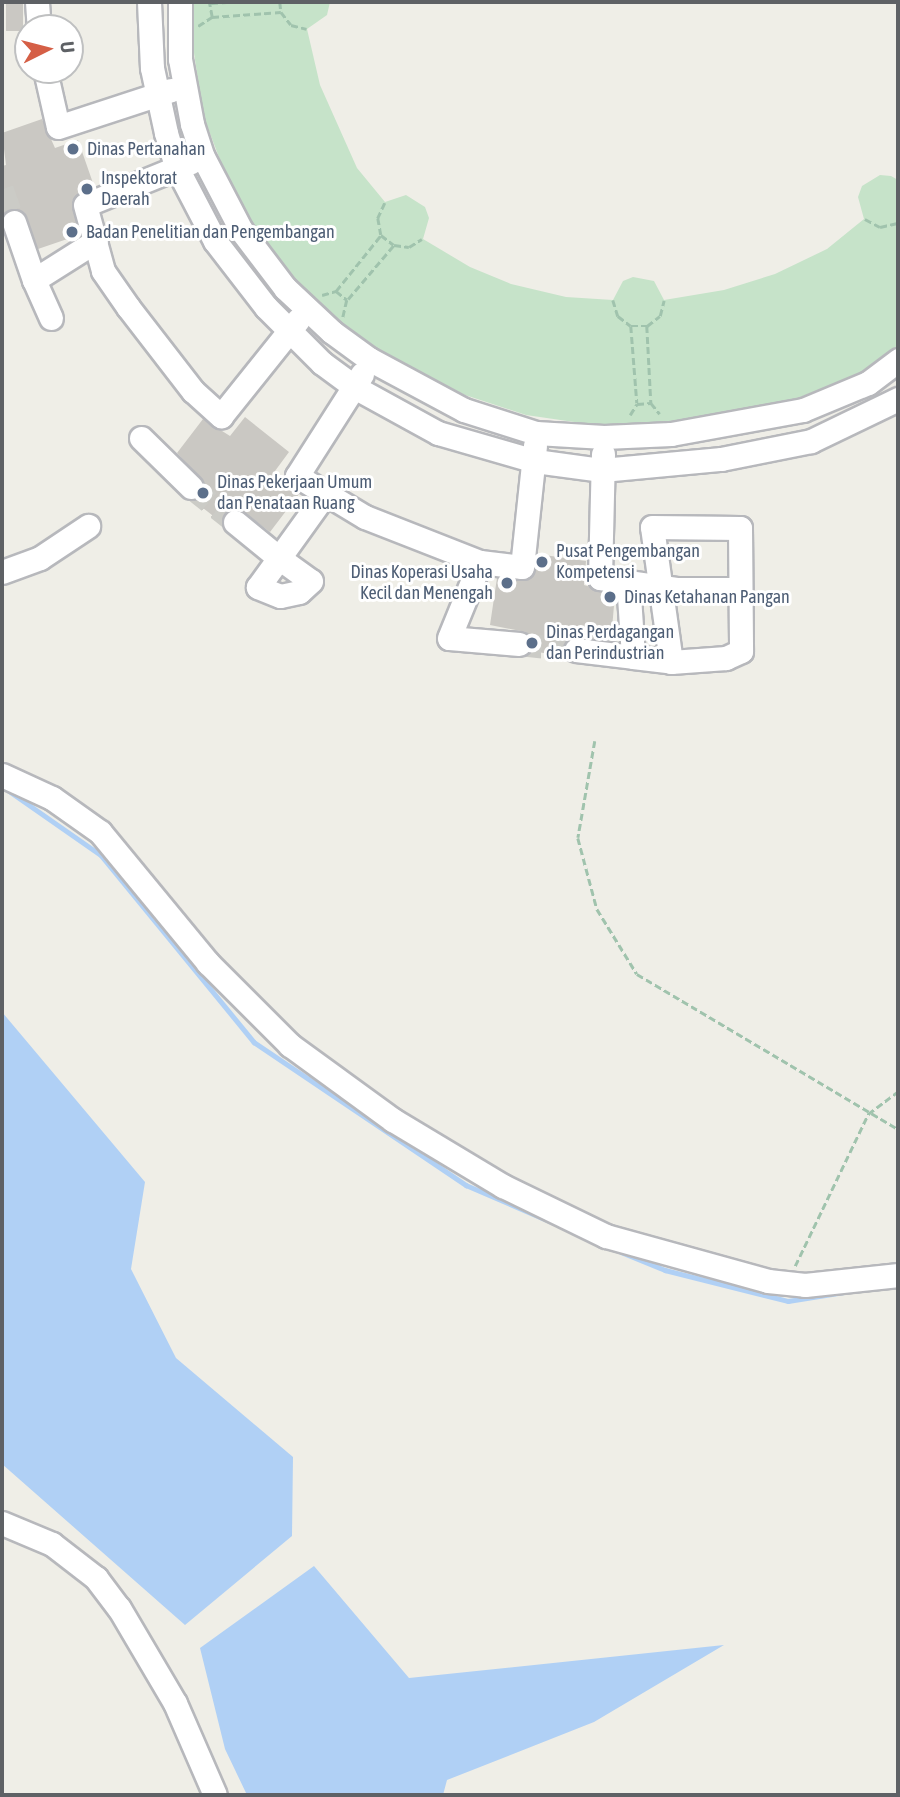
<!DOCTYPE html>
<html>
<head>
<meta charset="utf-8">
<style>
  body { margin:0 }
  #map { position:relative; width:900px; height:1797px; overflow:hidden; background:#efeee7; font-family:"Asap Condensed",sans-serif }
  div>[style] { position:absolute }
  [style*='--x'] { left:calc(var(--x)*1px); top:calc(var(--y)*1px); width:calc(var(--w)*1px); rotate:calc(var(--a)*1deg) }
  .green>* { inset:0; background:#c6e3c9 }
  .water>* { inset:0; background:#b0d0f5 }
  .stream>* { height:4.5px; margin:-2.25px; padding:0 2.25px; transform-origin:2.25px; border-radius:2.25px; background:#b0d0f5 }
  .building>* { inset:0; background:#cac8c3; transform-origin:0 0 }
  .minor-tunnel>* { height:23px; margin-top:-11.5px; transform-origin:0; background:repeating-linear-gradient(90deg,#cbcbc6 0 23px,transparent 0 34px) }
  .path>* { height:2.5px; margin-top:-1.25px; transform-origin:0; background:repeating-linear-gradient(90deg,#a0c3ad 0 7px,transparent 0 10.5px) }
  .roads { filter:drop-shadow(2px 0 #b7b8bc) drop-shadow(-2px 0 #b7b8bc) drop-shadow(0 2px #b7b8bc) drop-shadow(0 -2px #b7b8bc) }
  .minor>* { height:23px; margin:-11.5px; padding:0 11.5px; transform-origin:11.5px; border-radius:11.5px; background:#fff }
  .dots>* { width:19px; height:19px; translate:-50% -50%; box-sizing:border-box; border:4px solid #fff; border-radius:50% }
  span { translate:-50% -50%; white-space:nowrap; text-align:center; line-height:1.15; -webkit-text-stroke:6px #fff; paint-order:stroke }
  .service-label { font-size:18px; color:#4e5e75 }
  .left { translate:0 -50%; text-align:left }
  .right { translate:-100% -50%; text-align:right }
  .frame { position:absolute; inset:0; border:4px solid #5e6165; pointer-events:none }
  .north { position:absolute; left:14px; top:14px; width:70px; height:70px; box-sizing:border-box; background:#fff; border:2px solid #bfc0c1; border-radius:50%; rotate:84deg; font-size:19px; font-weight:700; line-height:28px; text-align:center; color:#5e6165 }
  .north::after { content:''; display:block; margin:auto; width:24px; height:32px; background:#d55f46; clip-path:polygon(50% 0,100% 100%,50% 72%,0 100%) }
</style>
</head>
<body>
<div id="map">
  <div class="green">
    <i style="clip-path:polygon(192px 2px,330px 2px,327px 15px,307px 29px,320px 85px,357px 168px,385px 202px,406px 195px,425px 207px,429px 218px,423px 239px,470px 267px,511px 284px,566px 297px,613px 300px,623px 281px,633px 277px,654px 281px,664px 300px,724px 290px,775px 274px,827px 249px,864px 219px,858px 197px,862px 186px,880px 175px,891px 176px,898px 180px,898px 349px,846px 381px,786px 402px,720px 416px,646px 425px,588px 424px,526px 415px,465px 395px,395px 363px,343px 328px,299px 285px,255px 229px,225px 173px,203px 115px,193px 46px)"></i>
  </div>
  <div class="water">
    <i style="clip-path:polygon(2px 1012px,145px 1182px,131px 1269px,176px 1358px,293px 1457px,292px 1536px,185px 1625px,2px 1464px)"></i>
    <i style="clip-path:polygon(314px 1566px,409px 1678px,724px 1645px,594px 1722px,447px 1780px,443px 1795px,247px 1795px,225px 1749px,200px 1648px)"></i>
  </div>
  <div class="stream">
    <i style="--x:2;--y:786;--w:121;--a:34.9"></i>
    <i style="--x:101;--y:855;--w:242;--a:50.7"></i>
    <i style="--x:254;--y:1042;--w:256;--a:34"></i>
    <i style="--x:466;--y:1185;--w:94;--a:23.3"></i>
    <i style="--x:621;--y:1252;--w:48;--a:22.2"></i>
    <i style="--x:665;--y:1270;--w:127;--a:14.1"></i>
    <i style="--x:788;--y:1301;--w:58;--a:-9"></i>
  </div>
  <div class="building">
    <i style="left:6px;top:2px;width:17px;height:29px"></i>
    <i style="clip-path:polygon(42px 119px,55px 148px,78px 140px,94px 186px,72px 201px,79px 235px,38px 249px,24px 212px,10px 209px,2px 216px,2px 166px,6px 165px,2px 133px)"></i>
    <i style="clip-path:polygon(245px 417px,289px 452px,275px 471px,299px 494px,270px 532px,238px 508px,225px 513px,221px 522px,194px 501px,204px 491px,204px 483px,177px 453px,203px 419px,230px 436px)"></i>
    <i style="clip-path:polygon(537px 554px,586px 561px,584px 585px,615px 594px,611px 640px,571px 637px,564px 642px,563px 656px,531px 651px,532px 639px,526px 632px,490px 625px,497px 578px,528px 579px,536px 569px)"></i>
  </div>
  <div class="minor-tunnel">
    <i style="--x:2;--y:189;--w:35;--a:70"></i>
    <i style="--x:191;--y:487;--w:56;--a:38.5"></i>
    <i style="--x:519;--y:644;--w:57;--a:6"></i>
  </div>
  <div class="path">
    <i style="--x:280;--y:2;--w:10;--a:84"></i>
    <i style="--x:281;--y:12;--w:16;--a:52"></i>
    <i style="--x:291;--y:25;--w:16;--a:14"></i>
    <i style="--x:211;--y:3;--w:16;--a:-4"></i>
    <i style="--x:212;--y:17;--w:69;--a:-4.1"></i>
    <i style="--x:198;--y:26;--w:17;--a:-33"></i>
    <i style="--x:212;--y:17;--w:15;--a:-101"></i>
    <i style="--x:385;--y:203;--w:17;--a:115"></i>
    <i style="--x:378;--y:218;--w:17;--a:80"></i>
    <i style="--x:381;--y:235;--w:16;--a:38"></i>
    <i style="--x:394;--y:245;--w:15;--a:8"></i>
    <i style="--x:409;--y:247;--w:15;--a:-32"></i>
    <i style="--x:865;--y:219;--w:17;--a:28"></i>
    <i style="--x:880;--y:227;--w:18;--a:-13"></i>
    <i style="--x:336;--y:291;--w:72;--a:-51.2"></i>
    <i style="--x:322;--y:295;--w:15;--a:-16"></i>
    <i style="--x:336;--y:291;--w:14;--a:39"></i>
    <i style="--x:347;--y:300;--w:18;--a:103"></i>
    <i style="--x:348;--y:299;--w:71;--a:-49.6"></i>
    <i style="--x:613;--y:300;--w:17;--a:73"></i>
    <i style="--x:618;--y:316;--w:16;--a:38"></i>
    <i style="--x:631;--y:326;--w:16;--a:0"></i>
    <i style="--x:647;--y:326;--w:16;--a:-38"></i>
    <i style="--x:660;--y:316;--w:16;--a:-76"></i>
    <i style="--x:631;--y:326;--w:77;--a:85.5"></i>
    <i style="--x:647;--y:326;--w:77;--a:87"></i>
    <i style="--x:630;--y:415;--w:13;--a:-58"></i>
    <i style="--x:637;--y:404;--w:14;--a:-4"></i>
    <i style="--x:651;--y:403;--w:14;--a:51"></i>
    <i style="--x:595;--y:741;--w:98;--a:99.9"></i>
    <i style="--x:578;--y:838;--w:73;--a:75"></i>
    <i style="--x:597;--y:909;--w:76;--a:58.4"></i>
    <i style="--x:637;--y:974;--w:304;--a:30.7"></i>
    <i style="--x:795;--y:1266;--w:169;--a:-64.3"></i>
    <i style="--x:868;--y:1114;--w:38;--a:-37"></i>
  </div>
  <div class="roads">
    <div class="minor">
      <i style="--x:37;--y:2;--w:26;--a:86"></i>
      <i style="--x:149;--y:2;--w:66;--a:87.4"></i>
      <i style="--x:152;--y:68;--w:66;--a:77.8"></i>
      <i style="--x:166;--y:133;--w:37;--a:73"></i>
      <i style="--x:177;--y:168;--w:82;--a:62.5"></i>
      <i style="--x:215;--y:241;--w:83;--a:52.3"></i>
      <i style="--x:266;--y:307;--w:79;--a:45"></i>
      <i style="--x:322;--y:363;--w:42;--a:36.3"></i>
      <i style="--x:356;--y:388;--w:94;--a:28.8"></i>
      <i style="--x:438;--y:433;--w:101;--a:16.1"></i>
      <i style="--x:535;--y:461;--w:68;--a:7.7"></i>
      <i style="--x:602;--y:470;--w:120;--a:-5.3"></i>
      <i style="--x:721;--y:459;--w:92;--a:-11.3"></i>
      <i style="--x:811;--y:441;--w:97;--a:-25.8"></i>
      <i style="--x:180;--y:2;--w:57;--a:90"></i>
      <i style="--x:180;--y:59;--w:66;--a:79.5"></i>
      <i style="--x:192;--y:124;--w:35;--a:72"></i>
      <i style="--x:203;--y:157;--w:82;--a:62.5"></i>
      <i style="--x:241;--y:230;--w:73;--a:52.8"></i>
      <i style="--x:285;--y:288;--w:64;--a:43.1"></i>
      <i style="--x:332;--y:332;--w:46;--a:36.1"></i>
      <i style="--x:369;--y:359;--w:108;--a:28.2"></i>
      <i style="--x:464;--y:410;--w:76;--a:17.7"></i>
      <i style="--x:536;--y:433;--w:68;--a:3.4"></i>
      <i style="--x:604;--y:437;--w:67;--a:-2.6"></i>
      <i style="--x:671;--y:434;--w:134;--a:-10.3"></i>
      <i style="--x:803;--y:410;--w:70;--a:-22.6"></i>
      <i style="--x:868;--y:383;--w:38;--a:-37"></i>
      <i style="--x:45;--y:70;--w:58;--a:77.2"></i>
      <i style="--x:58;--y:127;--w:119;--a:-18.1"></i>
      <i style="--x:191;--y:162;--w:114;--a:157.9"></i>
      <i style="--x:85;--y:205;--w:68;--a:74.7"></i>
      <i style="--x:103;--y:271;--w:44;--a:55.2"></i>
      <i style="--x:128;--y:307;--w:106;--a:52.3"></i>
      <i style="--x:193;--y:391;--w:38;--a:42"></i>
      <i style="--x:221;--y:416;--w:123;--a:-51.3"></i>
      <i style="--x:14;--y:222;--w:61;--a:71"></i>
      <i style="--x:51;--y:318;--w:42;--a:-114.1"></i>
      <i style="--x:34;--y:280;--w:73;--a:-32.2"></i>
      <i style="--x:362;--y:374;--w:121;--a:122.5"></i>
      <i style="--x:297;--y:476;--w:79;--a:31.1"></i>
      <i style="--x:365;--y:517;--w:123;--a:21.4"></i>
      <i style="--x:141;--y:438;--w:70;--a:44.4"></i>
      <i style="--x:603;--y:454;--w:124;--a:91.4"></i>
      <i style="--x:600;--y:578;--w:77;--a:8.2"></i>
      <i style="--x:676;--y:589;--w:63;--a:0"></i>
      <i style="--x:235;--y:522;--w:57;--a:39.3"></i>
      <i style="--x:279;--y:558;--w:39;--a:36"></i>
      <i style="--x:311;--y:581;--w:16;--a:137"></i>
      <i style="--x:299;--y:592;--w:19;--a:168"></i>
      <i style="--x:280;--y:596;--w:24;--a:-158"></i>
      <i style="--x:258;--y:587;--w:36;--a:-54"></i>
      <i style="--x:279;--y:558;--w:79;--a:-54.3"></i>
      <i style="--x:652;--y:527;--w:88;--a:0.7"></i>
      <i style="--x:740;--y:528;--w:123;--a:89.5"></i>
      <i style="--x:741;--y:651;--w:17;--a:155"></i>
      <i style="--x:726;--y:658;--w:55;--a:175.8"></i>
      <i style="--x:671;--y:662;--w:136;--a:-98"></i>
      <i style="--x:2;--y:572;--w:40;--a:-20.2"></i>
      <i style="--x:40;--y:558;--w:58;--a:-33.7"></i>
      <i style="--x:628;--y:581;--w:76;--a:86.2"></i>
      <i style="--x:633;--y:657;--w:38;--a:7"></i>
      <i style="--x:519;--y:644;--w:70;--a:-175.1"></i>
      <i style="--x:449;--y:638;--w:82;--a:-67.8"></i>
      <i style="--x:480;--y:562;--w:42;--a:6.8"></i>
      <i style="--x:522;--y:567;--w:122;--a:-83.9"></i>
      <i style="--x:576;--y:650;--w:57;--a:7"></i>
      <i style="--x:2;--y:775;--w:55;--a:24.7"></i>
      <i style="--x:52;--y:798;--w:59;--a:35.3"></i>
      <i style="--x:100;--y:832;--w:170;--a:50.5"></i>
      <i style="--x:208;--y:963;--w:116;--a:45"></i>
      <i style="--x:290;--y:1045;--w:127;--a:36.1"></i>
      <i style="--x:393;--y:1120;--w:128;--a:31"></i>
      <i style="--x:503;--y:1186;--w:114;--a:25.9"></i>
      <i style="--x:606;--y:1236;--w:168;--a:15.5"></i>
      <i style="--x:768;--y:1281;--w:37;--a:6"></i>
      <i style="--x:805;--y:1285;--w:94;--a:-6.1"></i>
      <i style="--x:2;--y:1523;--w:54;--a:22.8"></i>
      <i style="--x:52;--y:1544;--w:56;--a:37.7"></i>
      <i style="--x:96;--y:1578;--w:38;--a:53"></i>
      <i style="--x:119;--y:1608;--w:110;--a:59.5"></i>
      <i style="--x:175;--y:1703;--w:100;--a:66.5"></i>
    </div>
  </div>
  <div class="dots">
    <i style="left:73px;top:149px;background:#5c6f8a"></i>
    <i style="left:87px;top:189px;background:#5c6f8a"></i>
    <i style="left:72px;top:232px;background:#5c6f8a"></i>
    <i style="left:203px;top:493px;background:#5c6f8a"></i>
    <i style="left:542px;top:562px;background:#5c6f8a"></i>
    <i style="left:507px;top:583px;background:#5c6f8a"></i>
    <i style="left:610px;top:597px;background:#5c6f8a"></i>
    <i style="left:532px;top:643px;background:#5c6f8a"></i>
  </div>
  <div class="service-label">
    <span class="left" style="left:87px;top:149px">Dinas Pertanahan</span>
    <span class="left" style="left:101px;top:189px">Inspektorat<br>Daerah</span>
    <span class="left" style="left:86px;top:232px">Badan Penelitian dan Pengembangan</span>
    <span class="left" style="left:217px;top:493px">Dinas Pekerjaan Umum<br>dan Penataan Ruang</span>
    <span class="left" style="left:556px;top:562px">Pusat Pengembangan<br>Kompetensi</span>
    <span class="right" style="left:493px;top:583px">Dinas Koperasi Usaha<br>Kecil dan Menengah</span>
    <span class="left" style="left:624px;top:597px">Dinas Ketahanan Pangan</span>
    <span class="left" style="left:546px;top:643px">Dinas Perdagangan<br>dan Perindustrian</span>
  </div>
  <div class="frame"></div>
  <div class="north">U</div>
</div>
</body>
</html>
